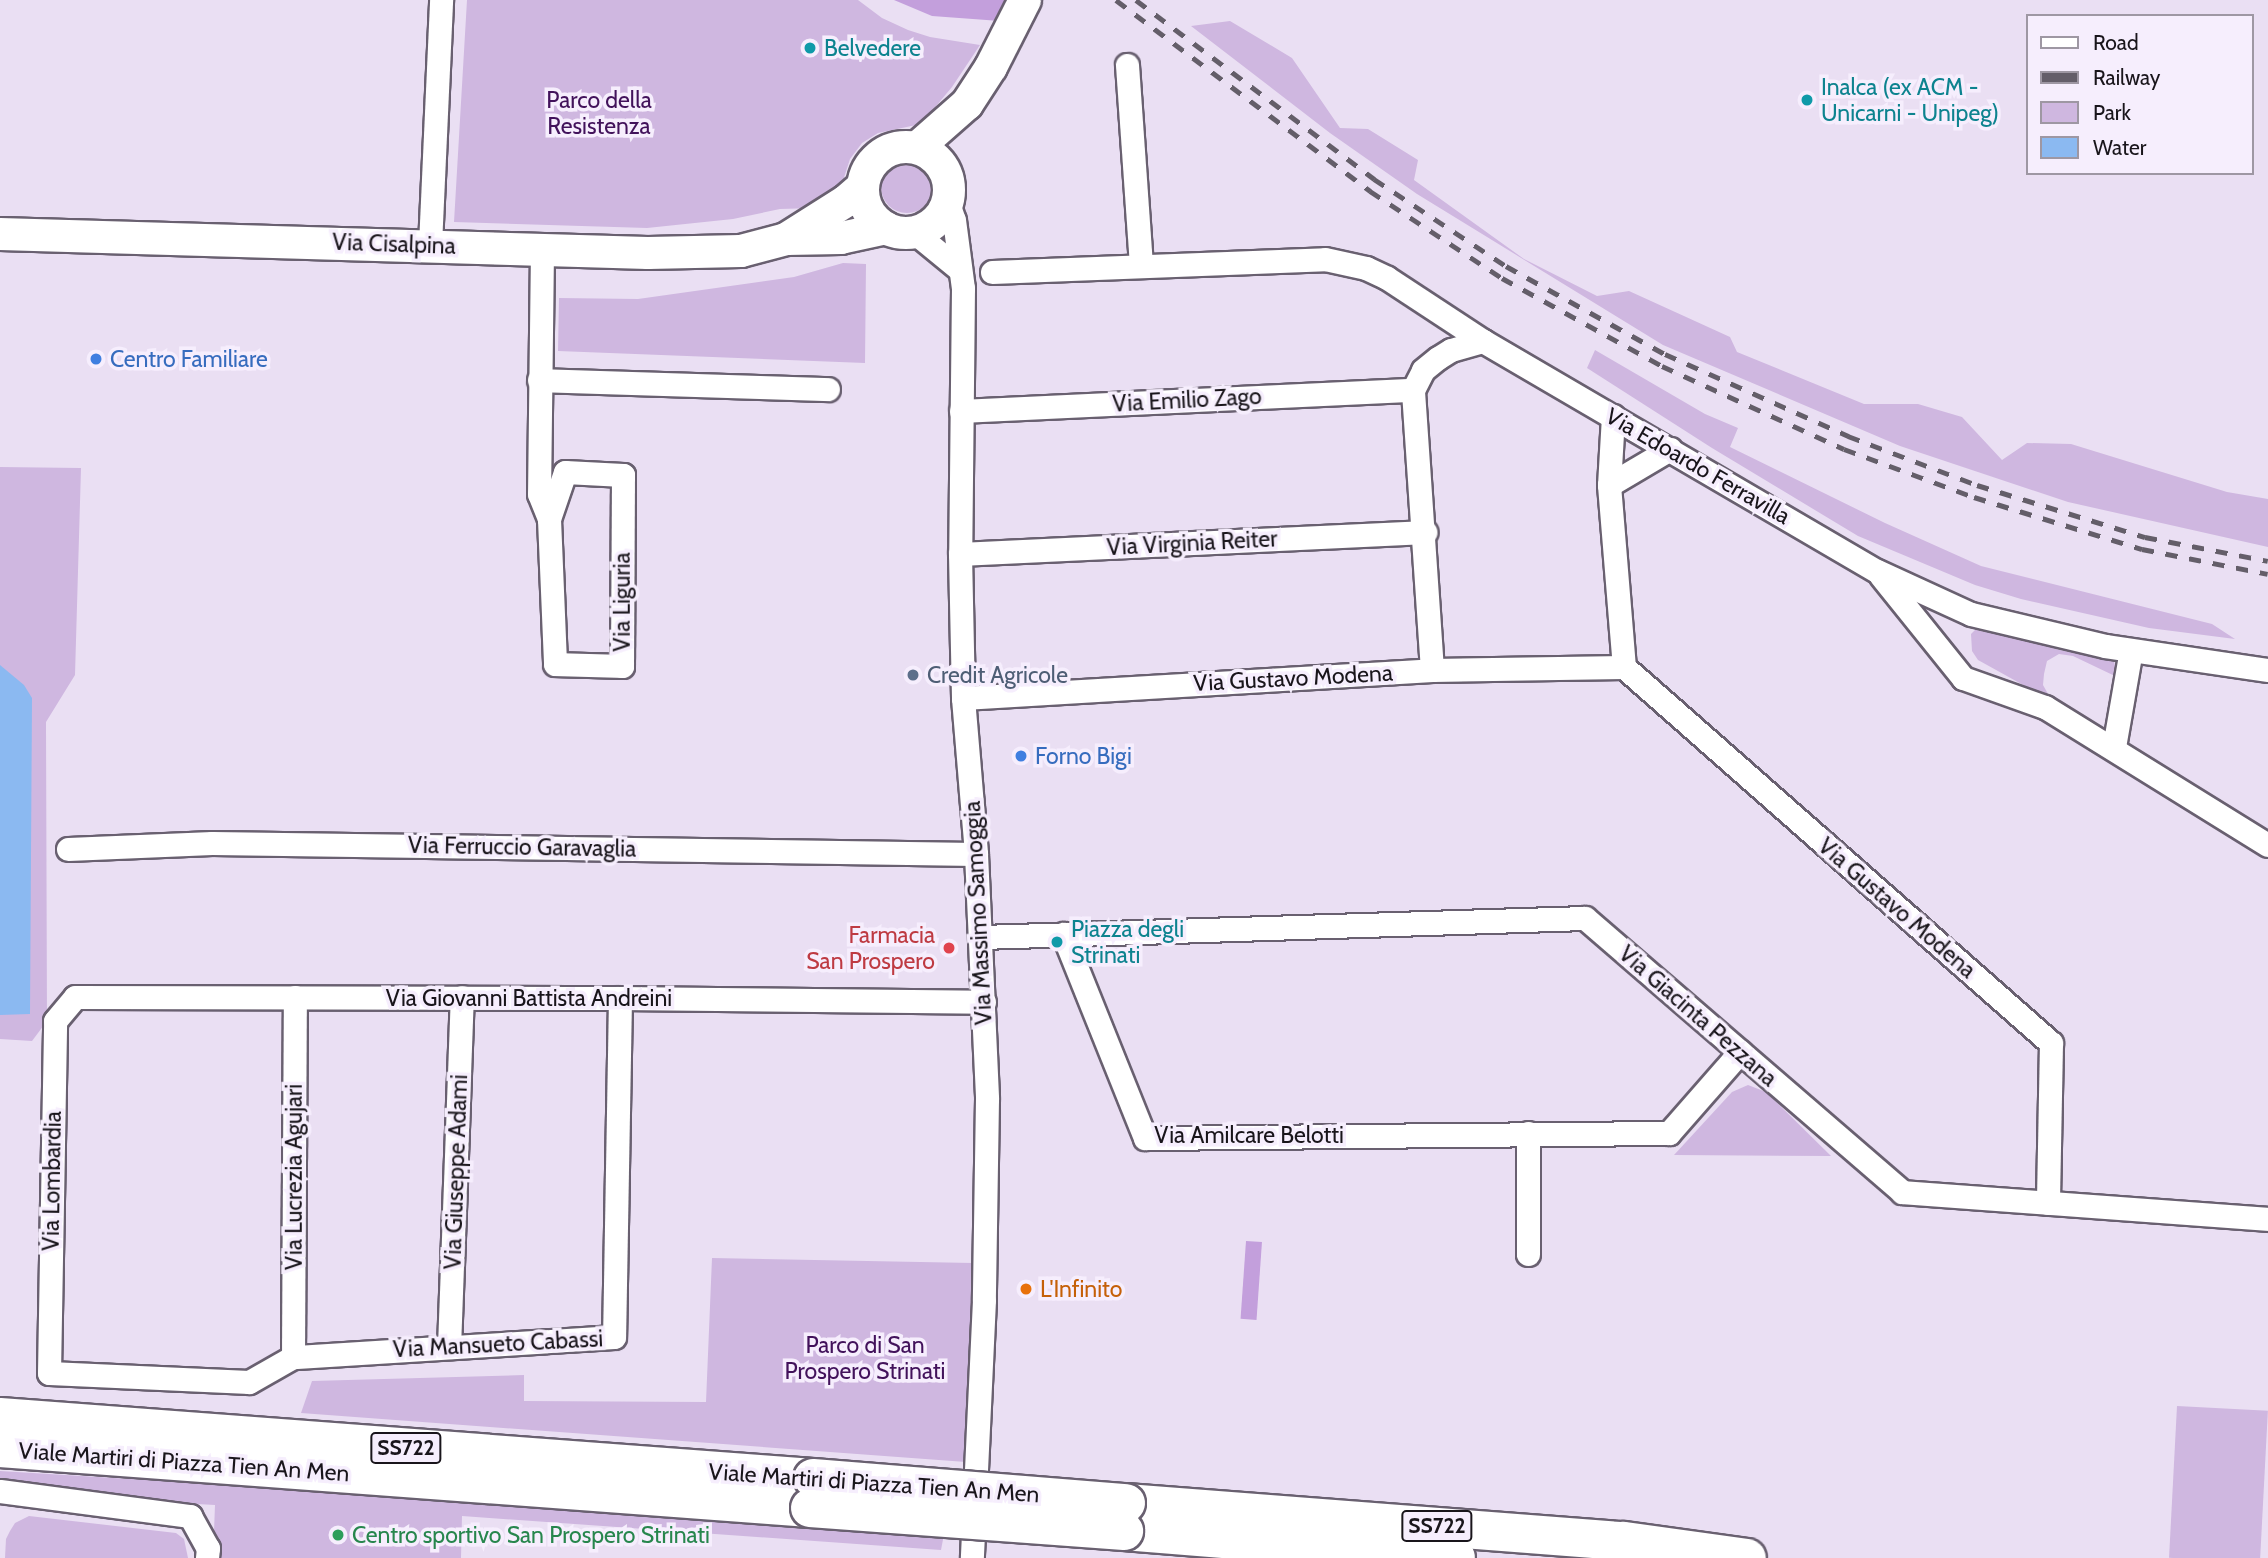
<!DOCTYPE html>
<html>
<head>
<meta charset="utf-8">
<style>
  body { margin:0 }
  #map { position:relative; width:2268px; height:1558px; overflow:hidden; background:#eadff3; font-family:Cabin,sans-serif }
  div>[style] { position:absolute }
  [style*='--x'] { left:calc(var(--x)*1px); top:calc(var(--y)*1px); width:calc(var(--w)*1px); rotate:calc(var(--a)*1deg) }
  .green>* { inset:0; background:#cfb7e0; transform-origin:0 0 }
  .round { border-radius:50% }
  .forest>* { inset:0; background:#c39fdc; transform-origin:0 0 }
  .water>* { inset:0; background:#8bb9f1 }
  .roads { filter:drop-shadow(2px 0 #696070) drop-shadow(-2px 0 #696070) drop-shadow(0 2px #696070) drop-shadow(0 -2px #696070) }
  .street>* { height:23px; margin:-11.5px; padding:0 11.5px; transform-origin:11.5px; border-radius:11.5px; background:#fff }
  .secondary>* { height:32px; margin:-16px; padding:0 16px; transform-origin:16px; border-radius:16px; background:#fff }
  .secondary>.ring { margin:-16px; padding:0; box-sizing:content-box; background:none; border:32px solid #fff; border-radius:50% }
  .highway>* { height:38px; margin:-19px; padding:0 19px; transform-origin:19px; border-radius:19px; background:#fff }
  .rail>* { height:5px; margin-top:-2.5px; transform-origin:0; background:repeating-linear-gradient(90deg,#645e69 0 12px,transparent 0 24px) }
  .bridges { filter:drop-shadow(2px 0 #696070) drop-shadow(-2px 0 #696070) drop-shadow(0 2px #696070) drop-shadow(0 -2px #696070) }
  .highway-bridge>* { height:38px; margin:-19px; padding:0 19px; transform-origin:19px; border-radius:19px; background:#fff }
  .dots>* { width:19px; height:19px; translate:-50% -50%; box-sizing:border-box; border:4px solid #f6eefd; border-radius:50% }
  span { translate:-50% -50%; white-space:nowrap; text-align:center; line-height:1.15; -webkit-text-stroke:7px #f6eefd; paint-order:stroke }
  .shield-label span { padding:2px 5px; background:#f6eefd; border:2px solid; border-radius:5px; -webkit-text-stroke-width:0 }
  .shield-label { font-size:21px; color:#19151b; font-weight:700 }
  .culture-label { font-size:23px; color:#0d838f }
  .left { translate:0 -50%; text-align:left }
  .park-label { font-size:23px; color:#42125b }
  .street-label { font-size:23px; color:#19151b }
  .shop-label { font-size:23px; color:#366cbe }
  .service-label { font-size:23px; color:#4e5e75 }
  .health-label { font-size:23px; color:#be3a42 }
  .right { translate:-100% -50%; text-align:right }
  .food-label { font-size:23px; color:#c56008 }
  .leisure-label { font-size:23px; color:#27864d }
  .legend { position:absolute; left:2026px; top:14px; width:228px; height:161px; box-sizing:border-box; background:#f6eefd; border:2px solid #9e97a3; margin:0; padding:9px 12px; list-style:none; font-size:21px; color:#19151b }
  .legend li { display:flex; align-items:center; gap:14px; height:35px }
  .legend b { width:35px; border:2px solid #9e97a3 }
</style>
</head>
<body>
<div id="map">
  <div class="green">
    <i style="clip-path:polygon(467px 0,858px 0,882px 18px,908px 30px,930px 37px,980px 45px,952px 87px,921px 124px,878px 133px,862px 143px,850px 159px,840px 190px,814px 208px,780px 209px,733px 219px,647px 228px,454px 222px)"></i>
    <i style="clip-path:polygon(1230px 21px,1292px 58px,1340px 128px,1368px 129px,1418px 160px,1414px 180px,1524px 259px,1597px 296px,1629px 291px,1730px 337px,1737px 352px,1864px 404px,1918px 404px,1962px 417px,2002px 460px,2027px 443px,2071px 444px,2227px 492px,2268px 499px,2268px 547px,2068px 502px,1900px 446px,1663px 345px,1417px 194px,1330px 133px,1191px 26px)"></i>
    <i class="round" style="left:881px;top:161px;width:52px;height:52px"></i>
    <i style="clip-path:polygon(843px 263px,866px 264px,865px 363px,558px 351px,559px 298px,638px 299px,794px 277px)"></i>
    <i style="clip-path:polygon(1595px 350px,1705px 414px,1738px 428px,1730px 447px,1885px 523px,1981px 566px,2212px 624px,2235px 639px,2149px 628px,2021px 599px,1975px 585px,1858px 536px,1712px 448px,1587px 368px)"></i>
    <i style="clip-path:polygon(0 467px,81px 468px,75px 675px,46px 722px,47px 1021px,32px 1041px,0 1039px)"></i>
    <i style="clip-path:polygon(1986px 627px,2060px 650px,2114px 661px,2117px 677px,2073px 656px,2059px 654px,2047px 661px,2044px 674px,2043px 685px,2052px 701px,1978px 660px,1972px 651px,1971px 634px,1977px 628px)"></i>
    <i style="clip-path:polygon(1748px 1085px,1766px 1092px,1831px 1156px,1674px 1155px,1732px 1092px)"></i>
    <i style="clip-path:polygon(712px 1258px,973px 1263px,966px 1462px,301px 1413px,312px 1381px,524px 1375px,524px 1401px,706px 1402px)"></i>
    <i style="left:2177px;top:1406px;width:91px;height:152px;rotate:3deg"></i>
    <i style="clip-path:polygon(0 1471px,945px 1529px,941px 1550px,462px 1516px,461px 1558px,213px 1558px,215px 1505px,161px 1502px,0 1484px)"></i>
    <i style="clip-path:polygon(29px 1516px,176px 1533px,184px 1539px,188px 1558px,5px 1558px,6px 1539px,10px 1531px,15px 1523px)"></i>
  </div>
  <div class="forest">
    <i style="clip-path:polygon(894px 0,1011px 0,1000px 21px,932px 16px)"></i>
    <i style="left:1246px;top:1241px;width:16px;height:78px;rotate:4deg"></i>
  </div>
  <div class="water">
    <i style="clip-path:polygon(0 665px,24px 685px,32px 698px,30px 1014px,0 1015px)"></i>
  </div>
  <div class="roads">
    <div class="street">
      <i style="--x:1127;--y:65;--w:200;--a:86"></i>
      <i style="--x:948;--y:203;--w:18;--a:71"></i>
      <i style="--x:954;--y:220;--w:69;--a:82.5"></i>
      <i style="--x:963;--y:288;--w:266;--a:90.6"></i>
      <i style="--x:960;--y:554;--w:144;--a:88.8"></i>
      <i style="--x:963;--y:698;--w:157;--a:85.2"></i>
      <i style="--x:976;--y:854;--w:245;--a:87.4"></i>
      <i style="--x:987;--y:1099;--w:201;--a:90.9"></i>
      <i style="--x:984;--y:1300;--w:258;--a:92.7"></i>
      <i style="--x:914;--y:232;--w:58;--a:39.4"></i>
      <i style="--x:430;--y:245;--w:245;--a:-87.4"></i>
      <i style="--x:542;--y:250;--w:244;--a:90.7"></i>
      <i style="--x:539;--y:494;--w:27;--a:68"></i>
      <i style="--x:549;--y:519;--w:145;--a:87.6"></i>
      <i style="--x:555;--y:664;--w:67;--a:1.7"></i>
      <i style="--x:622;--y:666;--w:191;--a:-89.7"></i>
      <i style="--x:623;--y:475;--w:58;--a:-177"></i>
      <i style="--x:565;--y:472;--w:50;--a:108.8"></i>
      <i style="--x:992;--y:272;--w:333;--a:-2.2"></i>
      <i style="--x:1325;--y:259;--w:42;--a:12.4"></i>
      <i style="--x:1366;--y:268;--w:23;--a:25"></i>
      <i style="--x:1387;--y:278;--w:115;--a:33.3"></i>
      <i style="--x:1483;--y:341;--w:456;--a:30.3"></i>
      <i style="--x:1877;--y:571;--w:103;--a:24.6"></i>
      <i style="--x:1971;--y:614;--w:138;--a:13.4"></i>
      <i style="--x:2105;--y:646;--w:165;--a:8.4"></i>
      <i style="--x:539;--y:380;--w:289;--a:1.8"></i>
      <i style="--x:961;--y:411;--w:452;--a:-2.7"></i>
      <i style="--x:1613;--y:416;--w:69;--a:93.3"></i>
      <i style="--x:1609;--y:485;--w:183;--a:85.3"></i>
      <i style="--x:1609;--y:485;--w:71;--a:-30.5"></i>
      <i style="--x:960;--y:554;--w:466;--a:-2.7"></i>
      <i style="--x:1881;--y:576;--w:131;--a:51.2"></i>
      <i style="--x:1963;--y:678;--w:87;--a:19.5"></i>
      <i style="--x:2045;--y:707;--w:262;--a:31.8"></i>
      <i style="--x:1432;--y:670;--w:281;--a:-93.9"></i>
      <i style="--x:1413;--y:390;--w:22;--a:-63"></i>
      <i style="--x:1423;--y:370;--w:19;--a:-39"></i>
      <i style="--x:1438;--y:358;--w:15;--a:-32"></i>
      <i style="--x:1451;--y:350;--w:33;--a:-16"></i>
      <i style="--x:963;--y:698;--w:470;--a:-3.4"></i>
      <i style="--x:1432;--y:670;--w:192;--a:-0.9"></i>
      <i style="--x:1624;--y:667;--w:569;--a:41.37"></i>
      <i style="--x:2051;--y:1043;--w:160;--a:91.1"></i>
      <i style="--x:2114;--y:747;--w:98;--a:-80.1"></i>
      <i style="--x:68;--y:849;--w:144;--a:-2.4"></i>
      <i style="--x:212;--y:843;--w:764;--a:0.82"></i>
      <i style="--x:1063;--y:934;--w:220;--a:68.1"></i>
      <i style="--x:1145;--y:1138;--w:524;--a:-0.55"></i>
      <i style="--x:1669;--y:1133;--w:108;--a:-48.8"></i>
      <i style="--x:981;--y:937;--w:604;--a:-1.8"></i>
      <i style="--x:1585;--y:918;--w:419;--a:40.8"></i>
      <i style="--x:1902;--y:1192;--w:367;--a:4.2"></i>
      <i style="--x:620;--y:998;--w:339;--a:91"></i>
      <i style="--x:614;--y:1337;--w:322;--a:176.4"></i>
      <i style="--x:293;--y:1357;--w:51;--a:150.4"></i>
      <i style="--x:249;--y:1382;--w:200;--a:-177.4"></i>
      <i style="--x:49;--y:1373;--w:352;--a:-89"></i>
      <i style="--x:55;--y:1021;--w:31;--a:-50"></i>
      <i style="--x:75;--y:997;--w:545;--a:0.11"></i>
      <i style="--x:620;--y:998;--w:364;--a:0.6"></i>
      <i style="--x:1528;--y:1133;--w:121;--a:90"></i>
      <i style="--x:449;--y:1347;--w:350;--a:-87.9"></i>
      <i style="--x:293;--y:1357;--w:360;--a:-89.7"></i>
      <i style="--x:0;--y:1491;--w:192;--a:7.5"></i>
      <i style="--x:190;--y:1516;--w:37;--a:61"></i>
      <i style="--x:208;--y:1548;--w:10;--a:96"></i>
    </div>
    <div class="secondary">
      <i class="ring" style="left:863px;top:147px;width:54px;height:54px"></i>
      <i style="--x:918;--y:147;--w:65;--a:-41.3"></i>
      <i style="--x:967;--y:104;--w:44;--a:-57"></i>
      <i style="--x:991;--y:67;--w:75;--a:-63.1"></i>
      <i style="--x:0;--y:234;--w:648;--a:1.68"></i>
      <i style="--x:648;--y:253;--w:93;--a:-1.2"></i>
      <i style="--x:741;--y:251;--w:47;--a:-14.9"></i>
      <i style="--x:786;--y:239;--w:55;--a:-1"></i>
      <i style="--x:841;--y:238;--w:46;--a:-12.5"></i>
      <i style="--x:786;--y:239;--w:71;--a:-32.3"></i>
      <i style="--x:846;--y:201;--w:21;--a:-41"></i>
    </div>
    <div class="highway">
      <i style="--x:0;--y:1417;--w:815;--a:4.29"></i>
      <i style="--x:0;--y:1448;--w:812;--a:4.24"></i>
      <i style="--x:1126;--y:1503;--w:499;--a:4.4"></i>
      <i style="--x:1624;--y:1541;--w:124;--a:7.9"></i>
      <i style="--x:1124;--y:1531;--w:333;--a:4.6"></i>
    </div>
  </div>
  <div class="rail">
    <i style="--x:1116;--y:0;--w:318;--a:36.9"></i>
    <i style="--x:1370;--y:191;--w:158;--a:33.4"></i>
    <i style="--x:1502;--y:278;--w:183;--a:28.8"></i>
    <i style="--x:1662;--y:366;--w:200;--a:24.5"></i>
    <i style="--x:1844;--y:449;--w:139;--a:20.3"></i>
    <i style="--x:1974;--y:497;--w:176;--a:17.2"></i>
    <i style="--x:2142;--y:549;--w:128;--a:11.2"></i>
    <i style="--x:1136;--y:0;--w:298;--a:36.9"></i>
    <i style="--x:1374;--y:179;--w:158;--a:33.4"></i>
    <i style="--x:1506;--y:266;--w:182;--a:29"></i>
    <i style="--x:1665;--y:354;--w:201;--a:24.1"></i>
    <i style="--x:1848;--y:436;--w:138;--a:20.8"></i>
    <i style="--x:1977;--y:485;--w:176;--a:17.2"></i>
    <i style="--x:2145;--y:537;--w:125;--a:11"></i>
  </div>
  <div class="bridges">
    <div class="highway-bridge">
      <i style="--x:813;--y:1478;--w:314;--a:4.6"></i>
      <i style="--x:810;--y:1508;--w:315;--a:4.2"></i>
    </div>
  </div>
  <div class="dots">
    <i style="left:810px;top:48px;background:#0f9aa8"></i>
    <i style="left:1807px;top:100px;background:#0f9aa8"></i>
    <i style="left:96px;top:359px;background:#3f7fe0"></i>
    <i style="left:913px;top:675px;background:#5c6f8a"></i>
    <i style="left:1021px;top:756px;background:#3f7fe0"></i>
    <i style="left:1057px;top:942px;background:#0f9aa8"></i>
    <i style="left:949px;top:948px;background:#e0444e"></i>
    <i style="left:1026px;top:1289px;background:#e8710a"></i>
    <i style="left:338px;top:1535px;background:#2e9e5b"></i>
  </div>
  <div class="shield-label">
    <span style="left:406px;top:1448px">SS722</span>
    <span style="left:1437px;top:1526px">SS722</span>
  </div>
  <div class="culture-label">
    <span class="left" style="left:824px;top:48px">Belvedere</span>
    <span class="left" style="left:1821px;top:100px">Inalca (ex ACM -<br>Unicarni - Unipeg)</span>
    <span class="left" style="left:1071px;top:942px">Piazza degli<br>Strinati</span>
  </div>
  <div class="park-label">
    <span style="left:599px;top:113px">Parco della<br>Resistenza</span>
    <span style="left:865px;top:1358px">Parco di San<br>Prospero Strinati</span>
  </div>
  <div class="street-label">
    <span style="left:394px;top:244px;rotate:2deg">Via Cisalpina</span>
    <span style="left:1187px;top:400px;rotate:-3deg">Via Emilio Zago</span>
    <span style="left:1698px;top:466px;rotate:30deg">Via Edoardo Ferravilla</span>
    <span style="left:1192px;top:543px;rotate:-3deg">Via Virginia Reiter</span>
    <span style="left:622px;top:602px;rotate:-90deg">Via Liguria</span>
    <span style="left:1293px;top:678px;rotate:-3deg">Via Gustavo Modena</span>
    <span style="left:522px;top:847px;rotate:1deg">Via Ferruccio Garavaglia</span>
    <span style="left:1897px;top:908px;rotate:41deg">Via Gustavo Modena</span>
    <span style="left:978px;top:913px;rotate:-93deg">Via Massimo Samoggia</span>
    <span style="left:529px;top:998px">Via Giovanni Battista Andreini</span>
    <span style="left:1698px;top:1016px;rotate:41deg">Via Giacinta Pezzana</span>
    <span style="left:1249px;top:1135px">Via Amilcare Belotti</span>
    <span style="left:456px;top:1172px;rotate:-88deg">Via Giuseppe Adami</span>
    <span style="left:294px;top:1177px;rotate:-90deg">Via Lucrezia Agujari</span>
    <span style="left:52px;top:1181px;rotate:-89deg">Via Lombardia</span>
    <span style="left:498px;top:1344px;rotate:-3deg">Via Mansueto Cabassi</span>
    <span style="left:184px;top:1462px;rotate:4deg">Viale Martiri di Piazza Tien An Men</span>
    <span style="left:874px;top:1483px;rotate:4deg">Viale Martiri di Piazza Tien An Men</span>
  </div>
  <div class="shop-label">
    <span class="left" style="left:110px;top:359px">Centro Familiare</span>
    <span class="left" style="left:1035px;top:756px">Forno Bigi</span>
  </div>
  <div class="service-label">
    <span class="left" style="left:927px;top:675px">Credit Agricole</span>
  </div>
  <div class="health-label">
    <span class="right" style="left:935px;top:948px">Farmacia<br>San Prospero</span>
  </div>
  <div class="food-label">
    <span class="left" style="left:1040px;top:1289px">L'Infinito</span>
  </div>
  <div class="leisure-label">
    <span class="left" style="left:352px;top:1535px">Centro sportivo San Prospero Strinati</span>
  </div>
  <ul class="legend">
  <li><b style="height:9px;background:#fff"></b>Road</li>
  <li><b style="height:9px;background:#645e69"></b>Railway</li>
  <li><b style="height:19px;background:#cfb7e0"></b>Park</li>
  <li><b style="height:19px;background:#8bb9f1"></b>Water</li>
  </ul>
</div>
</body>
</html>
